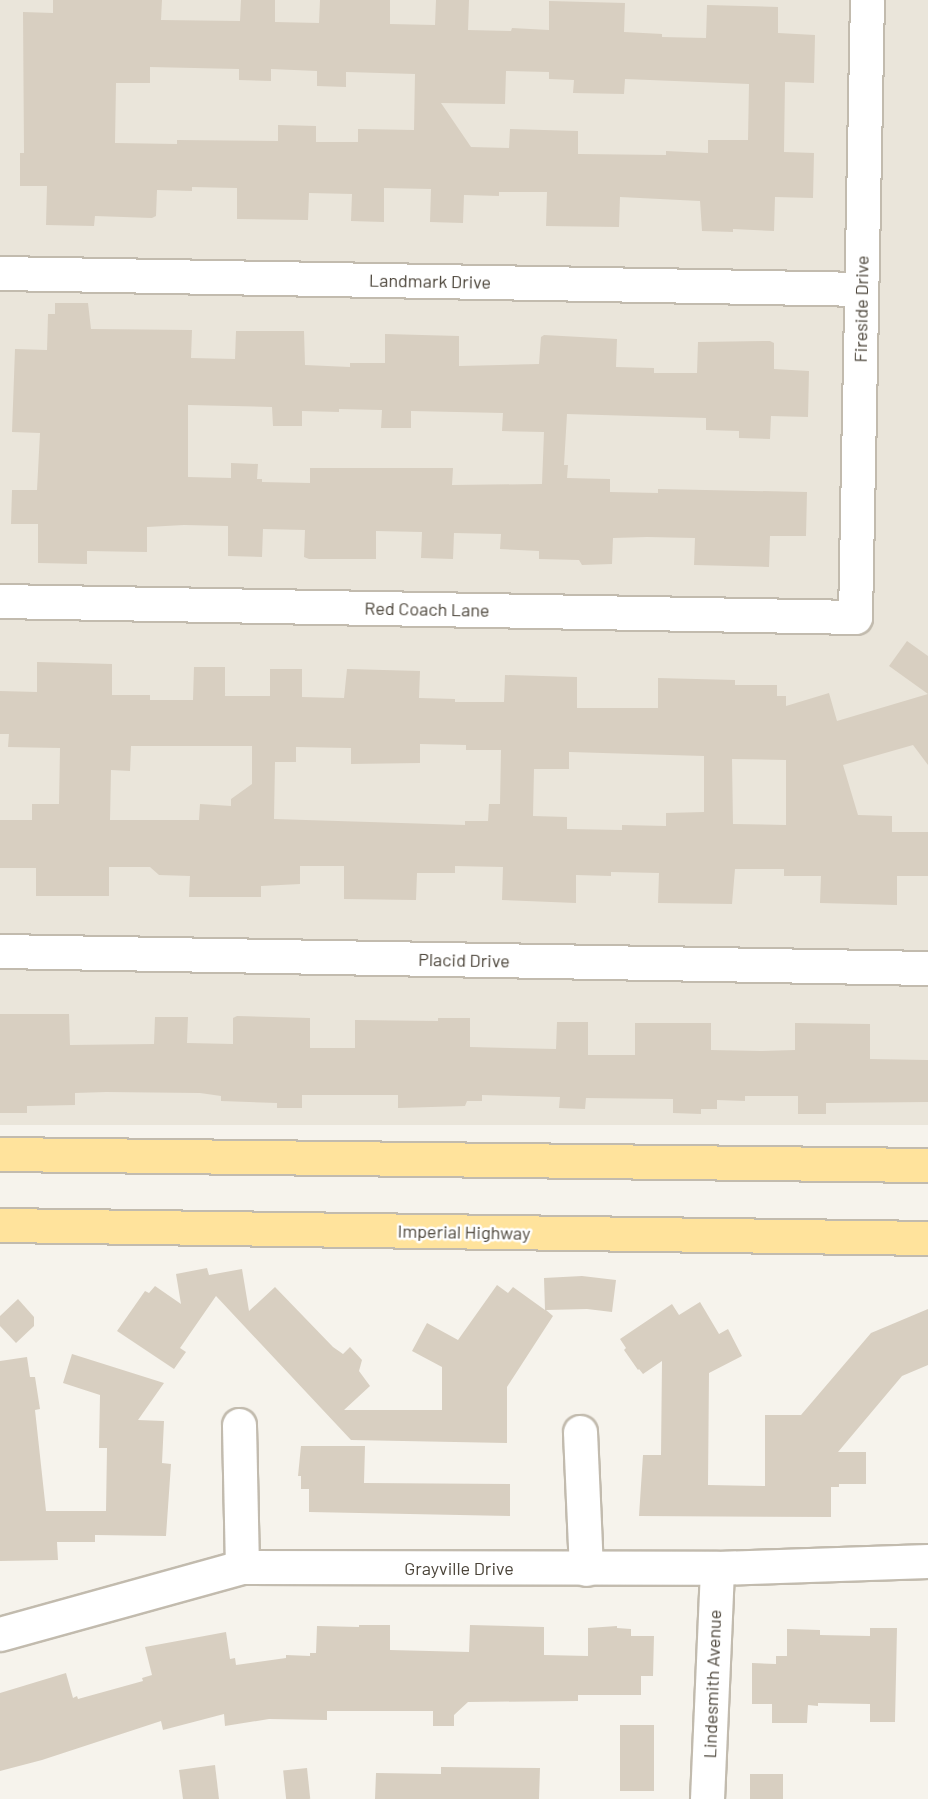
<!DOCTYPE html>
<html>
<head>
<meta charset="utf-8">
<style>
  body { margin:0 }
  #map { position:relative; width:928px; height:1799px; overflow:hidden; background:#f6f3ec; font-family:Barlow,sans-serif }
  div>[style] { position:absolute }
  [style*='--x'] { left:calc(var(--x)*1px); top:calc(var(--y)*1px); width:calc(var(--w)*1px); rotate:calc(var(--a)*1deg) }
  .residential>* { inset:0; background:#eae5da; transform-origin:0 0 }
  .building>* { inset:0; background:#d8cfc1; transform-origin:0 0 }
  .roads { filter:drop-shadow(2px 0 #c2bbae) drop-shadow(-2px 0 #c2bbae) drop-shadow(0 2px #c2bbae) drop-shadow(0 -2px #c2bbae) }
  .street>* { height:33px; margin:-16.5px; padding:0 16.5px; transform-origin:16.5px; border-radius:16.5px; background:#fff }
  .primary>* { height:33px; margin:-16.5px; padding:0 16.5px; transform-origin:16.5px; border-radius:16.5px; background:#ffe39c }
  span { translate:-50% -50%; white-space:nowrap; text-align:center; line-height:1.15; -webkit-text-stroke:5px #fff; paint-order:stroke }
  .street-label { font-size:18px; color:#4b4439 }
</style>
</head>
<body>
<div id="map">
  <div class="residential">
    <i style="left:0;top:0;width:928px;height:1125px"></i>
  </div>
  <div class="building">
    <i style="clip-path:polygon(evenodd,53px 0,162px 0,161px 20px,240px 21px,241px 0,275px 0,275px 22px,319px 23px,320px 0,390px 0,390px 24px,435px 25px,436px 0,469px 0,468px 30px,511px 31px,512px 28px,549px 30px,549px 1px,625px 3px,624px 32px,662px 34px,662px 37px,706px 38px,707px 5px,778px 7px,778px 33px,815px 35px,814px 83px,785px 82px,784px 152px,814px 153px,813px 198px,775px 197px,774px 231px,733px 229px,733px 232px,702px 231px,700px 201px,620px 197px,619px 227px,546px 226px,547px 192px,499px 192px,499px 196px,464px 195px,463px 223px,430px 222px,431px 189px,384px 188px,384px 222px,351px 221px,352px 194px,309px 193px,308px 220px,237px 219px,237px 188px,192px 187px,192px 191px,157px 190px,156px 216px,152px 218px,95px 216px,94px 226px,46px 225px,47px 186px,20px 186px,20px 153px,24px 153px,23px 12px,53px 13px,53px 0,150px 67px,239px 69px,239px 80px,271px 81px,271px 69px,317px 71px,317px 86px,346px 87px,346px 72px,415px 74px,414px 130px,358px 129px,358px 142px,316px 142px,316px 126px,278px 125px,278px 141px,177px 140px,177px 144px,115px 143px,116px 83px,150px 83px,150px 67px,53px 0,506px 71px,549px 72px,549px 79px,574px 80px,573px 93px,624px 94px,625px 79px,749px 84px,748px 140px,708px 140px,708px 153px,666px 151px,666px 155px,578px 154px,578px 131px,510px 129px,509px 148px,471px 147px,441px 103px,505px 104px,506px 71px)"></i>
    <i style="clip-path:polygon(evenodd,55px 303px,88px 303px,91px 329px,192px 330px,191px 358px,235px 359px,236px 331px,304px 331px,305px 365px,350px 367px,350px 363px,385px 363px,385px 334px,459px 336px,459px 366px,539px 364px,541px 337px,544px 335px,617px 339px,616px 367px,654px 368px,654px 373px,697px 373px,698px 342px,770px 341px,774px 343px,774px 369px,809px 371px,808px 417px,771px 416px,770px 439px,739px 438px,739px 431px,706px 430px,706px 418px,567px 414px,564px 465px,568px 465px,567px 478px,610px 479px,610px 492px,658px 493px,658px 489px,807px 492px,806px 536px,770px 536px,769px 567px,694px 565px,695px 538px,647px 537px,613px 538px,612px 564px,582px 565px,579px 560px,539px 559px,539px 551px,500px 549px,501px 534px,454px 533px,453px 559px,421px 558px,422px 532px,376px 531px,376px 559px,309px 559px,304px 557px,305px 530px,263px 529px,262px 557px,228px 556px,228px 526px,184px 525px,147px 527px,147px 552px,87px 551px,87px 564px,38px 563px,38px 524px,11px 524px,12px 490px,37px 490px,40px 433px,12px 432px,15px 349px,47px 350px,48px 314px,55px 314px,55px 303px,188px 405px,272px 407px,273px 426px,302px 426px,302px 411px,339px 412px,339px 409px,382px 410px,381px 428px,411px 428px,411px 411px,503px 413px,502px 431px,544px 432px,542px 484px,452px 485px,453px 468px,310px 468px,310px 483px,262px 482px,262px 479px,257px 479px,258px 464px,231px 463px,231px 478px,188px 477px,188px 405px)"></i>
    <i style="clip-path:polygon(907px 641px,928px 656px,928px 694px,889px 666px)"></i>
    <i style="clip-path:polygon(evenodd,37px 662px,112px 664px,112px 695px,150px 695px,150px 700px,193px 700px,194px 667px,225px 667px,225px 696px,270px 696px,270px 669px,302px 669px,302px 697px,344px 698px,347px 669px,420px 671px,419px 698px,455px 699px,455px 702px,504px 702px,505px 675px,577px 677px,577px 708px,658px 708px,658px 678px,735px 680px,735px 685px,777px 685px,777px 696px,786px 696px,786px 706px,829px 693px,837px 721px,928px 694px,928px 765px,913px 745px,843px 765px,858px 815px,892px 816px,892px 832px,928px 832px,928px 876px,897px 876px,897px 905px,820px 903px,821px 876px,784px 876px,784px 869px,735px 869px,732px 904px,658px 903px,659px 873px,611px 872px,611px 876px,576px 875px,576px 903px,502px 900px,503px 867px,455px 866px,455px 873px,417px 873px,416px 900px,344px 899px,344px 866px,300px 866px,300px 884px,261px 886px,261px 897px,189px 897px,190px 876px,159px 875px,150px 867px,109px 867px,109px 896px,36px 896px,36px 868px,0 868px,0 820px,32px 820px,32px 804px,59px 804px,60px 748px,8px 747px,9px 734px,0 734px,0 691px,37px 692px,37px 662px,420px 744px,466px 745px,466px 750px,501px 750px,500px 804px,489px 804px,488px 821px,465px 821px,465px 825px,274px 819px,275px 762px,296px 762px,296px 747px,351px 748px,351px 764px,420px 763px,420px 744px,37px 662px,131px 746px,252px 746px,252px 784px,231px 799px,231px 806px,200px 804px,199px 820px,110px 820px,111px 770px,130px 771px,131px 746px,37px 662px,569px 752px,704px 756px,704px 812px,666px 813px,666px 826px,622px 825px,622px 830px,567px 829px,567px 817px,533px 816px,534px 769px,569px 769px,569px 752px,37px 662px,732px 759px,786px 760px,786px 825px,733px 824px,732px 759px)"></i>
    <i style="clip-path:polygon(0 1014px,69px 1014px,70px 1045px,154px 1044px,155px 1017px,188px 1017px,187px 1043px,233px 1044px,233px 1018px,237px 1016px,310px 1018px,310px 1048px,355px 1048px,355px 1020px,438px 1021px,438px 1018px,470px 1018px,470px 1047px,556px 1049px,557px 1022px,588px 1022px,588px 1055px,635px 1055px,635px 1023px,711px 1023px,711px 1050px,761px 1051px,795px 1050px,795px 1023px,870px 1024px,870px 1059px,928px 1060px,928px 1102px,826px 1103px,826px 1114px,798px 1114px,798px 1096px,745px 1096px,745px 1101px,717px 1100px,717px 1109px,701px 1109px,701px 1114px,673px 1113px,673px 1099px,586px 1098px,585px 1109px,559px 1108px,560px 1097px,482px 1095px,482px 1101px,467px 1101px,465px 1106px,398px 1108px,398px 1095px,302px 1095px,302px 1108px,277px 1108px,277px 1103px,221px 1101px,221px 1096px,200px 1093px,106px 1092px,75px 1093px,75px 1105px,27px 1106px,27px 1113px,0 1113px)"></i>
    <i style="clip-path:polygon(207px 1268px,209px 1275px,242px 1269px,249px 1311px,275px 1287px,333px 1347px,343px 1354px,350px 1347px,362px 1360px,359px 1371px,370px 1386px,344px 1410px,442px 1410px,442px 1367px,412px 1351px,427px 1323px,458px 1340px,497px 1285px,508px 1293px,513px 1287px,545px 1310px,544px 1278px,582px 1276px,616px 1280px,612px 1312px,587px 1309px,546px 1310px,553px 1316px,507px 1387px,507px 1443px,351px 1440px,216px 1296px,180px 1348px,186px 1352px,174px 1369px,117px 1331px,145px 1291px,149px 1293px,155px 1286px,181px 1304px,176px 1274px)"></i>
    <i style="clip-path:polygon(18px 1299px,34px 1317px,34px 1326px,16px 1343px,0 1326px,0 1316px)"></i>
    <i style="clip-path:polygon(700px 1302px,719px 1334px,728px 1329px,742px 1356px,709px 1373px,708px 1485px,765px 1486px,765px 1415px,801px 1415px,871px 1333px,928px 1309px,928px 1365px,902px 1376px,838px 1452px,866px 1452px,866px 1484px,839px 1484px,839px 1487px,831px 1487px,831px 1517px,639px 1516px,643px 1455px,661px 1455px,662px 1361px,643px 1374px,639px 1369px,638px 1370px,624px 1350px,626px 1348px,620px 1339px,672px 1304px,679px 1315px)"></i>
    <i style="clip-path:polygon(72px 1354px,164px 1383px,138px 1420px,164px 1421px,162px 1463px,171px 1464px,166px 1536px,95px 1535px,95px 1542px,57px 1542px,58px 1560px,0 1561px,0 1361px,27px 1357px,30px 1377px,35px 1377px,40px 1409px,35px 1410px,46px 1511px,106px 1511px,107px 1448px,99px 1448px,100px 1395px,63px 1383px)"></i>
    <i style="clip-path:polygon(301px 1446px,365px 1446px,364px 1483px,510px 1484px,510px 1516px,309px 1512px,309px 1489px,301px 1489px,301px 1476px,298px 1476px)"></i>
    <i style="clip-path:polygon(359px 1625px,390px 1625px,390px 1650px,469px 1652px,470px 1625px,544px 1627px,544px 1655px,588px 1656px,588px 1628px,617px 1626px,617px 1628px,631px 1629px,631px 1636px,654px 1636px,653px 1676px,641px 1676px,641px 1695px,578px 1695px,578px 1701px,468px 1702px,454px 1715px,454px 1726px,433px 1726px,433px 1711px,327px 1711px,327px 1720px,269px 1719px,225px 1726px,224px 1714px,163px 1730px,161px 1721px,42px 1760px,0 1771px,0 1693px,66px 1673px,73px 1698px,77px 1696px,78px 1699px,143px 1681px,142px 1678px,152px 1675px,145px 1647px,226px 1632px,230px 1659px,235px 1658px,236px 1665px,286px 1658px,286px 1655px,310px 1656px,310px 1653px,316px 1653px,317px 1626px,359px 1627px)"></i>
    <i style="clip-path:polygon(870px 1628px,897px 1628px,895px 1722px,870px 1722px,870px 1704px,818px 1703px,818px 1706px,808px 1705px,807px 1723px,772px 1723px,772px 1704px,752px 1704px,752px 1663px,776px 1664px,776px 1656px,787px 1656px,787px 1629px,820px 1630px,820px 1635px,870px 1636px)"></i>
    <i style="left:620px;top:1725px;width:34px;height:66px"></i>
    <i style="clip-path:polygon(215px 1765px,219px 1799px,183px 1799px,179px 1770px)"></i>
    <i style="clip-path:polygon(441px 1767px,540px 1768px,539px 1799px,375px 1799px,376px 1773px,441px 1774px)"></i>
    <i style="left:307px;top:1768px;width:31px;height:24px;rotate:84deg"></i>
    <i style="left:750px;top:1774px;width:33px;height:25px"></i>
  </div>
  <div class="roads">
    <div class="street">
      <i style="--x:0;--y:273;--w:861;--a:1.06"></i>
      <i style="--x:0;--y:601;--w:855;--a:1.07"></i>
      <i style="--x:855;--y:617;--w:617;--a:-88.89"></i>
      <i style="--x:0;--y:951;--w:928;--a:1.05"></i>
      <i style="--x:239;--y:1425;--w:142;--a:88.8"></i>
      <i style="--x:580;--y:1432;--w:137;--a:87.5"></i>
      <i style="--x:0;--y:1634;--w:251;--a:-15.5"></i>
      <i style="--x:242;--y:1567;--w:475;--a:0.1"></i>
      <i style="--x:717;--y:1568;--w:211;--a:-1.9"></i>
      <i style="--x:707;--y:1799;--w:231;--a:-87.5"></i>
    </div>
    <div class="primary">
      <i style="--x:0;--y:1154;--w:928;--a:0.68"></i>
      <i style="--x:0;--y:1225;--w:928;--a:0.8"></i>
    </div>
  </div>
  <div class="street-label">
    <span style="left:430px;top:281px;rotate:1deg">Landmark Drive</span>
    <span style="left:861px;top:309px;rotate:-89deg">Fireside Drive</span>
    <span style="left:427px;top:609px;rotate:1deg">Red Coach Lane</span>
    <span style="left:464px;top:960px;rotate:1deg">Placid Drive</span>
    <span style="left:464px;top:1232px;rotate:1deg">Imperial Highway</span>
    <span style="left:459px;top:1568px">Grayville Drive</span>
    <span style="left:712px;top:1684px;rotate:-88deg">Lindesmith Avenue</span>
  </div>
</div>
</body>
</html>
